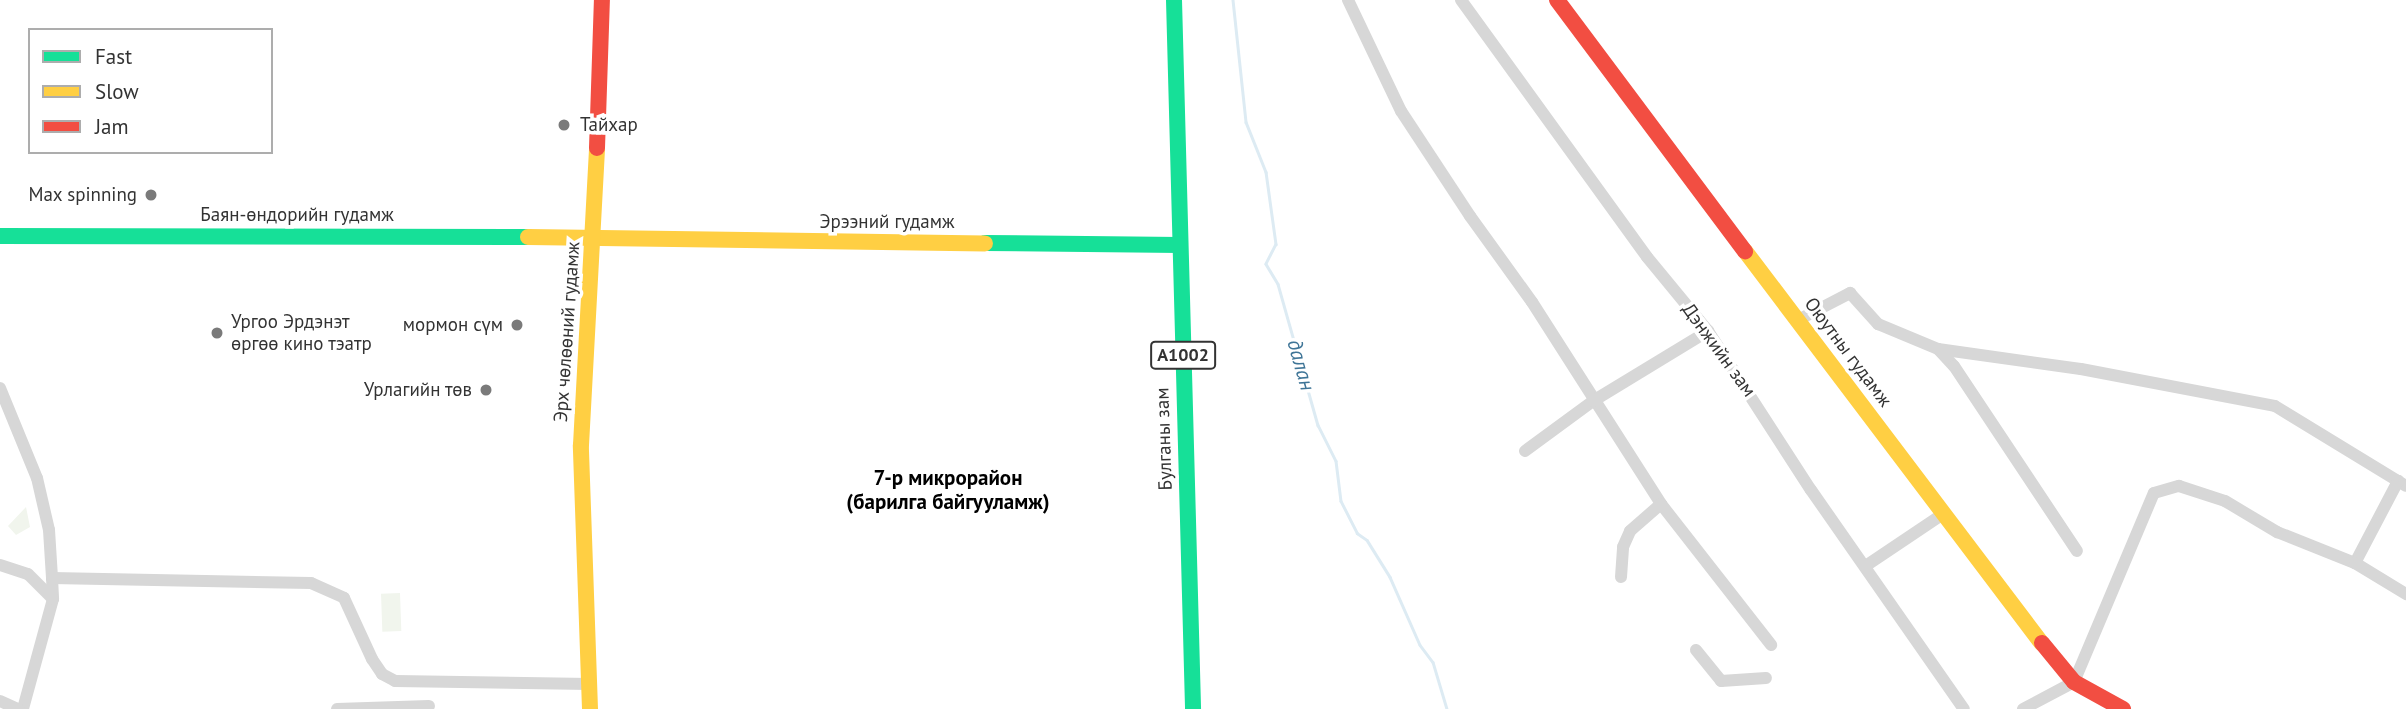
<!DOCTYPE html>
<html>
<head>
<meta charset="utf-8">
<style>
  body { margin:0 }
  #map { position:relative; width:2406px; height:709px; overflow:hidden; background:#fff; font-family:"PT Sans",sans-serif }
  div>[style] { position:absolute }
  [style*='--x'] { left:calc(var(--x)*1px); top:calc(var(--y)*1px); width:calc(var(--w)*1px); rotate:calc(var(--a)*1deg) }
  .green>* { inset:0; background:#f1f5ed; transform-origin:0 0 }
  .stream>* { height:2.5px; margin:-1.25px; padding:0 1.25px; transform-origin:1.25px; border-radius:1.25px; background:#ddebf3 }
  .street>* { height:12px; margin:-6px; padding:0 6px; transform-origin:6px; border-radius:6px; background:#d7d7d7 }
  .fast>* { height:16px; margin:-8px; padding:0 8px; transform-origin:8px; border-radius:8px; background:#16e098 }
  .slow>* { height:16px; margin:-8px; padding:0 8px; transform-origin:8px; border-radius:8px; background:#ffcf43 }
  .jam>* { height:16px; margin:-8px; padding:0 8px; transform-origin:8px; border-radius:8px; background:#f24e42 }
  .dots>* { width:19px; height:19px; translate:-50% -50%; box-sizing:border-box; border:4px solid #fff; border-radius:50% }
  span { translate:-50% -50%; white-space:nowrap; text-align:center; line-height:1.15; -webkit-text-stroke:7px #fff; paint-order:stroke }
  .shield-label span { padding:2px 5px; background:#fff; border:2px solid; border-radius:5px; -webkit-text-stroke-width:0 }
  .shield-label { font-size:18px; color:#333; font-weight:700 }
  .poi-label { font-size:19px; color:#333 }
  .left { translate:0 -50%; text-align:left }
  .right { translate:-100% -50%; text-align:right }
  .street-label { font-size:19px; color:#333 }
  .water-label { font-size:21px; color:#3f7597; font-style:italic }
  .neighbourhood-label { font-size:21px; color:#000; font-weight:700 }
  .legend { position:absolute; left:28px; top:28px; width:245px; height:126px; box-sizing:border-box; background:#fff; border:2px solid #adadad; margin:0; padding:9px 12px; list-style:none; font-size:21px; color:#333 }
  .legend li { display:flex; align-items:center; gap:14px; height:35px }
  .legend b { width:35px; border:2px solid #adadad }
</style>
</head>
<body>
<div id="map">
  <div class="green">
    <i style="clip-path:polygon(26px 507px,30px 527px,16px 535px,8px 526px)"></i>
    <i style="left:400px;top:593px;width:38px;height:19px;rotate:88deg"></i>
  </div>
  <div class="stream">
    <i style="--x:1233;--y:0;--w:123;--a:83.9"></i>
    <i style="--x:1246;--y:122;--w:54;--a:68.2"></i>
    <i style="--x:1266;--y:172;--w:73;--a:82.1"></i>
    <i style="--x:1276;--y:244;--w:22;--a:117"></i>
    <i style="--x:1266;--y:264;--w:23;--a:59"></i>
    <i style="--x:1278;--y:284;--w:147;--a:74.2"></i>
    <i style="--x:1318;--y:425;--w:40;--a:63.4"></i>
    <i style="--x:1336;--y:461;--w:40;--a:82.9"></i>
    <i style="--x:1341;--y:501;--w:36;--a:63"></i>
    <i style="--x:1357;--y:533;--w:12;--a:35"></i>
    <i style="--x:1367;--y:540;--w:44;--a:58.1"></i>
    <i style="--x:1390;--y:577;--w:74;--a:66.2"></i>
    <i style="--x:1420;--y:645;--w:21;--a:53"></i>
    <i style="--x:1433;--y:662;--w:49;--a:73.4"></i>
  </div>
  <div class="street">
    <i style="--x:1348;--y:0;--w:123;--a:64.5"></i>
    <i style="--x:1401;--y:111;--w:126;--a:56.7"></i>
    <i style="--x:1470;--y:216;--w:106;--a:54.2"></i>
    <i style="--x:1532;--y:302;--w:240;--a:57.4"></i>
    <i style="--x:1661;--y:504;--w:179;--a:52"></i>
    <i style="--x:1461;--y:0;--w:317;--a:54.1"></i>
    <i style="--x:1647;--y:257;--w:96;--a:50.5"></i>
    <i style="--x:1708;--y:331;--w:189;--a:57.1"></i>
    <i style="--x:1811;--y:490;--w:267;--a:55.1"></i>
    <i style="--x:1798;--y:320;--w:59;--a:-27.4"></i>
    <i style="--x:1850;--y:293;--w:42;--a:47.9"></i>
    <i style="--x:1878;--y:324;--w:65;--a:22.6"></i>
    <i style="--x:1938;--y:349;--w:144;--a:8"></i>
    <i style="--x:2081;--y:369;--w:197;--a:10.8"></i>
    <i style="--x:2275;--y:406;--w:153;--a:31.4"></i>
    <i style="--x:1938;--y:349;--w:23;--a:47"></i>
    <i style="--x:1954;--y:366;--w:222;--a:56.4"></i>
    <i style="--x:0;--y:388;--w:97;--a:67.7"></i>
    <i style="--x:37;--y:478;--w:53;--a:77"></i>
    <i style="--x:49;--y:530;--w:48;--a:86.4"></i>
    <i style="--x:52;--y:578;--w:21;--a:87"></i>
    <i style="--x:53;--y:599;--w:114;--a:105.3"></i>
    <i style="--x:1525;--y:451;--w:84;--a:-36.3"></i>
    <i style="--x:1593;--y:401;--w:135;--a:-31.3"></i>
    <i style="--x:2355;--y:563;--w:93;--a:-62.3"></i>
    <i style="--x:0;--y:565;--w:29;--a:18"></i>
    <i style="--x:28;--y:574;--w:35;--a:45"></i>
    <i style="--x:1867;--y:565;--w:92;--a:-33.9"></i>
    <i style="--x:1621;--y:577;--w:30;--a:-86"></i>
    <i style="--x:1623;--y:547;--w:17;--a:-66"></i>
    <i style="--x:1630;--y:531;--w:41;--a:-41.1"></i>
    <i style="--x:52;--y:578;--w:259;--a:1.1"></i>
    <i style="--x:311;--y:583;--w:36;--a:24"></i>
    <i style="--x:344;--y:598;--w:67;--a:65.3"></i>
    <i style="--x:372;--y:659;--w:18;--a:56"></i>
    <i style="--x:382;--y:674;--w:15;--a:28"></i>
    <i style="--x:395;--y:681;--w:195;--a:0.9"></i>
    <i style="--x:1696;--y:650;--w:40;--a:51"></i>
    <i style="--x:1721;--y:681;--w:45;--a:-3.8"></i>
    <i style="--x:0;--y:701;--w:20;--a:24"></i>
    <i style="--x:337;--y:709;--w:92;--a:-1.9"></i>
    <i style="--x:2023;--y:709;--w:58;--a:-27.9"></i>
    <i style="--x:2074;--y:682;--w:205;--a:-67.1"></i>
    <i style="--x:2154;--y:493;--w:26;--a:-16"></i>
    <i style="--x:2179;--y:486;--w:48;--a:18.1"></i>
    <i style="--x:2225;--y:501;--w:61;--a:30.8"></i>
    <i style="--x:2277;--y:532;--w:84;--a:21.7"></i>
    <i style="--x:2355;--y:563;--w:60;--a:31.3"></i>
  </div>
  <div class="fast">
    <i style="--x:1174;--y:0;--w:709;--a:88.46"></i>
    <i style="--x:0;--y:236;--w:528;--a:0.11"></i>
    <i style="--x:985;--y:243;--w:195;--a:0.6"></i>
  </div>
  <div class="slow">
    <i style="--x:528;--y:237;--w:457;--a:0.8"></i>
    <i style="--x:1745;--y:251;--w:492;--a:52.9"></i>
    <i style="--x:590;--y:709;--w:264;--a:-92"></i>
    <i style="--x:581;--y:445;--w:297;--a:-86.9"></i>
  </div>
  <div class="jam">
    <i style="--x:1557;--y:0;--w:314;--a:53.2"></i>
    <i style="--x:597;--y:148;--w:148;--a:-88.1"></i>
    <i style="--x:2042;--y:643;--w:50;--a:50.6"></i>
    <i style="--x:2074;--y:682;--w:56;--a:28.9"></i>
  </div>
  <div class="dots">
    <i style="left:564px;top:125px;background:#7a7a7a"></i>
    <i style="left:151px;top:195px;background:#7a7a7a"></i>
    <i style="left:517px;top:325px;background:#7a7a7a"></i>
    <i style="left:217px;top:333px;background:#7a7a7a"></i>
    <i style="left:486px;top:390px;background:#7a7a7a"></i>
  </div>
  <div class="shield-label">
    <span style="left:1183px;top:355px">A1002</span>
  </div>
  <div class="poi-label">
    <span class="left" style="left:580px;top:125px">Тайхар</span>
    <span class="right" style="left:137px;top:195px">Max spinning</span>
    <span class="left" style="left:231px;top:333px">Ургоо Эрдэнэт<br>өргөө кино тэатр</span>
    <span class="right" style="left:503px;top:325px">мормон сүм</span>
    <span class="right" style="left:472px;top:390px">Урлагийн төв</span>
  </div>
  <div class="street-label">
    <span style="left:297px;top:215px">Баян-өндорийн гудамж</span>
    <span style="left:887px;top:222px">Эрээний гудамж</span>
    <span style="left:567px;top:332px;rotate:-86deg">Эрх чөлөөний гудамж</span>
    <span style="left:1719px;top:350px;rotate:54deg">Дэнжийн зам</span>
    <span style="left:1848px;top:352px;rotate:53deg">Оюутны гудамж</span>
    <span style="left:1164px;top:439px;rotate:-92deg">Булганы зам</span>
  </div>
  <div class="water-label">
    <span style="left:1301px;top:365px;rotate:74deg">далан</span>
  </div>
  <div class="neighbourhood-label">
    <span style="left:948px;top:490px">7-р микрорайон<br>(барилга байгууламж)</span>
  </div>
  <ul class="legend">
  <li><b style="height:9px;background:#16e098"></b>Fast</li>
  <li><b style="height:9px;background:#ffcf43"></b>Slow</li>
  <li><b style="height:9px;background:#f24e42"></b>Jam</li>
  </ul>
</div>
</body>
</html>
